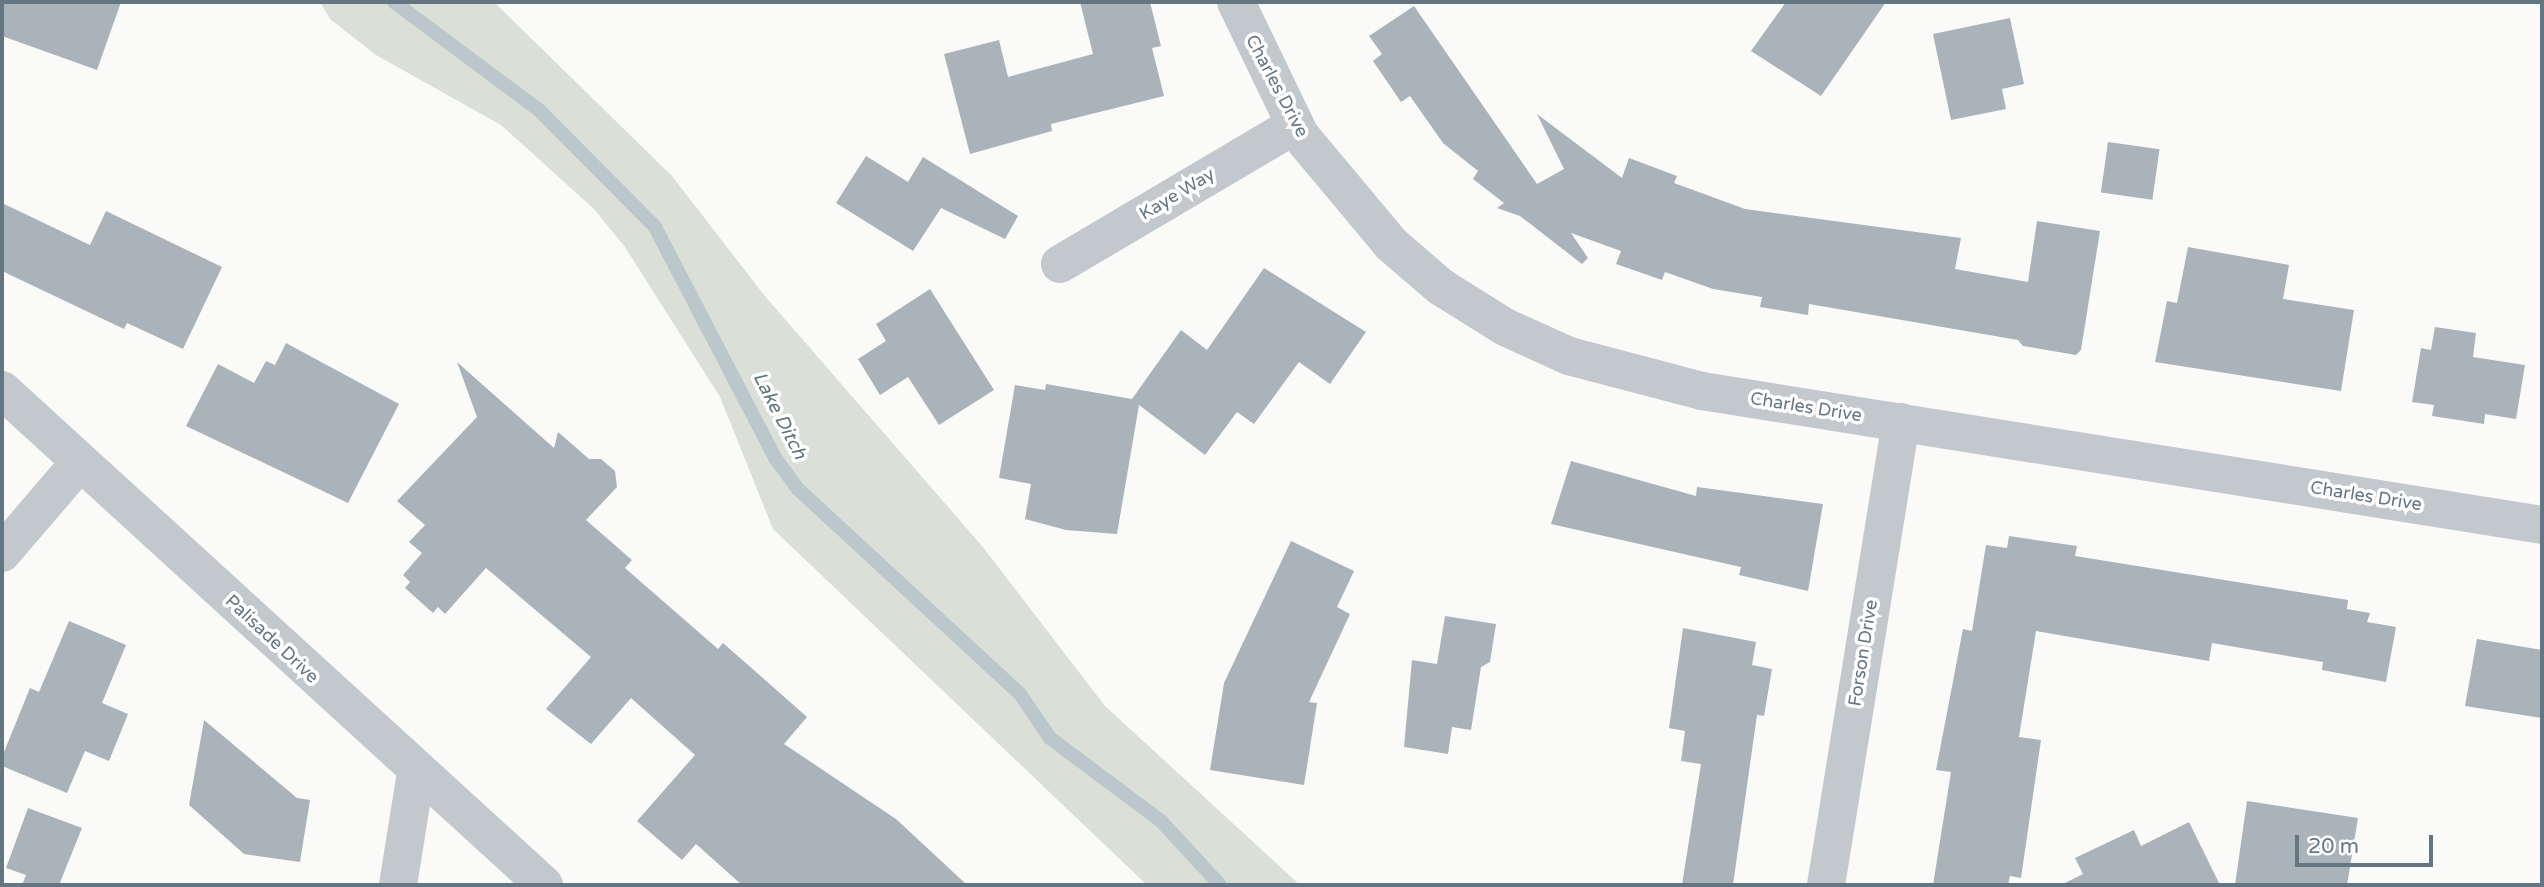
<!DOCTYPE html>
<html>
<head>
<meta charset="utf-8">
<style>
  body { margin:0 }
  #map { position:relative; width:2544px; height:887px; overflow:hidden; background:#fafaf8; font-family:"Varela Round",sans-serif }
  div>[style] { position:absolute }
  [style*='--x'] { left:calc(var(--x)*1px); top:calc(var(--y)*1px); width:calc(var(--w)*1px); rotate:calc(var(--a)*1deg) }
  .green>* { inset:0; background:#dadfd7 }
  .stream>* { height:14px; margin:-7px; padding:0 7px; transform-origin:7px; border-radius:7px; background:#bbc7cb }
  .building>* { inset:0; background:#aab3b9; transform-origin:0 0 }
  .minor>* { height:38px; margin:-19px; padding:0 19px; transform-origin:19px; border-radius:19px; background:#c3c8cc }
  span { translate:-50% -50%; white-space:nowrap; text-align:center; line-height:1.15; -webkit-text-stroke:7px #fff; paint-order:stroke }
  .street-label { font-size:18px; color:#657683 }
  .water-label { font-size:19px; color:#60757c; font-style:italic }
  .frame { position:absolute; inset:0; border:4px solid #657683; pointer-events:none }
  .scale { position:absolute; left:2295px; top:835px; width:138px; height:32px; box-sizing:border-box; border:4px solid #657683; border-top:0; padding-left:9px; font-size:21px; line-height:24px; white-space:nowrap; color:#657683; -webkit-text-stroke:5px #fff; paint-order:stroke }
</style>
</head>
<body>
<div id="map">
  <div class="green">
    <i style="clip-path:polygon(320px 2px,494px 2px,672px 176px,764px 295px,982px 546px,1105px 706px,1300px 885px,1147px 885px,773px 529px,720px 397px,625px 247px,594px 209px,501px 125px,376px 55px,330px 19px)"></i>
  </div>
  <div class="stream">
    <i style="--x:394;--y:2;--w:181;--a:36.7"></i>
    <i style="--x:539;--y:110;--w:165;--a:45.2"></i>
    <i style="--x:655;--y:227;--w:262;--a:62.5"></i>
    <i style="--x:776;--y:459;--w:37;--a:54"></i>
    <i style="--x:798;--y:489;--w:302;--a:42.7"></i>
    <i style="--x:1020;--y:694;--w:53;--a:55.7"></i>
    <i style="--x:1050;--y:738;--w:139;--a:36.8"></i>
    <i style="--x:1161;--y:821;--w:87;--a:47.3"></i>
  </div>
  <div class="building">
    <i style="clip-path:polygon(2px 2px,121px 2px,97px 70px,2px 36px)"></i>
    <i style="clip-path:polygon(1080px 2px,1150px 2px,1161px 46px,1152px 48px,1164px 96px,1051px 124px,1052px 131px,970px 154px,944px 54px,999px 40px,1008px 77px,1093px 54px)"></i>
    <i style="clip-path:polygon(1786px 2px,1886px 2px,1821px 96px,1751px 51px)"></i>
    <i style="clip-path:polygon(1414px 6px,1537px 184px,1564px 169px,1537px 114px,1622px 178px,1629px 158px,1677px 176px,1674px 183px,1745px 209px,1961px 238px,1955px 269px,2028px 282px,2037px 221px,2100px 231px,2081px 350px,2076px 355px,2023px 346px,2018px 340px,1809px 304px,1808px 315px,1760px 307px,1762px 297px,1713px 289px,1665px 272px,1662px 280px,1616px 264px,1621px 251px,1571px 233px,1588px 258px,1582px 264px,1520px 216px,1497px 208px,1504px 203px,1473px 179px,1478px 171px,1443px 143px,1410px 96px,1401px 102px,1373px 61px,1382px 54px,1369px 36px)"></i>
    <i style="clip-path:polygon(2010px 18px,2024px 84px,2002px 89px,2006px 109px,1951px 120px,1933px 34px)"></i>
    <i style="left:2108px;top:142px;width:52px;height:51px;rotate:8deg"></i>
    <i style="clip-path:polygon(866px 156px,908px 182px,923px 157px,1018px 216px,1005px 239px,941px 208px,913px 251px,836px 203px)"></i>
    <i style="clip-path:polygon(2px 203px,90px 245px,106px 211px,222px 267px,183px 349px,127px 323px,124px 329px,2px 271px)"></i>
    <i style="clip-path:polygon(2188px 247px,2289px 265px,2283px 299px,2354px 310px,2341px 391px,2155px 362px,2167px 301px,2177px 303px)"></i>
    <i style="clip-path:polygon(1264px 268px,1366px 332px,1330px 384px,1299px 362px,1254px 424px,1237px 412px,1205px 455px,1139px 405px,1117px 534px,1066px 530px,1025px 519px,1031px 484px,999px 478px,1015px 385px,1045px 390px,1046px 384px,1132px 399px,1181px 330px,1207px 350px)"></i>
    <i style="clip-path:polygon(930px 289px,994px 390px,939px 425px,908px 377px,880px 395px,858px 359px,886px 341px,876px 324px)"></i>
    <i style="clip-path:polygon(2435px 327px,2476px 333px,2473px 357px,2525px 365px,2516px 419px,2485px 414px,2484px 424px,2432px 416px,2434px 405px,2412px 402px,2421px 348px,2431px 350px)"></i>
    <i style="clip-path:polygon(286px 343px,399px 404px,348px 503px,186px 426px,218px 364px,254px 383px,266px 361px,275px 365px)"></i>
    <i style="clip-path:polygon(457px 362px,554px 448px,558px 432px,589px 459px,601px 459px,615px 471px,617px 487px,586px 520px,632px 560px,625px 568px,718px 649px,723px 643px,807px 717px,784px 744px,896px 819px,967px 885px,742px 885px,696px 844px,682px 860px,637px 821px,695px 755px,631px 698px,591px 744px,546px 709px,591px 657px,486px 568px,445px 614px,438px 607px,433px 613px,405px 588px,410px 582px,403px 575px,422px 553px,409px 542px,425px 525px,397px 501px,477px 417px)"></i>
    <i style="clip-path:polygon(1571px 461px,1696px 496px,1697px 487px,1823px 504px,1808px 591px,1739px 575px,1741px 567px,1551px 524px)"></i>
    <i style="clip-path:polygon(2009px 536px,2077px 546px,2075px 556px,2348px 600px,2347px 609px,2370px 613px,2367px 622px,2396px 627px,2386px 682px,2322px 670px,2323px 662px,2212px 643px,2209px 661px,2036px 631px,2019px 737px,2041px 740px,2021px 878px,2010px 876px,2008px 885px,1933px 885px,1951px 772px,1936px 770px,1963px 629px,1972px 631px,1986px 545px,2007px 548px)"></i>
    <i style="clip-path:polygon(1291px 541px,1354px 571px,1337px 607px,1350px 614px,1309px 702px,1317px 703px,1304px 785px,1210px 770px,1224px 683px)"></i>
    <i style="clip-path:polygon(1445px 616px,1496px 624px,1490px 662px,1481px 667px,1471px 730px,1452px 727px,1448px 754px,1404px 747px,1412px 660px,1437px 664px)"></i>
    <i style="clip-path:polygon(69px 621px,126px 645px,102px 703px,128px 714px,109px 761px,85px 751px,67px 793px,2px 766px,2px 757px,30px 688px,39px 692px)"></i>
    <i style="clip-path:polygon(1683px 628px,1756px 642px,1752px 665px,1772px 669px,1764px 716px,1757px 715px,1733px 885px,1682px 885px,1701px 764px,1681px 761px,1685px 731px,1669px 728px)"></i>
    <i style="clip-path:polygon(2477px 639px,2542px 650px,2542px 718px,2465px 706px)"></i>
    <i style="clip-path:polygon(204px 720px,297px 798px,310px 800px,300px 862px,244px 854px,189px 805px)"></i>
    <i style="clip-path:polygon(2247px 801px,2358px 818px,2347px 885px,2235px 885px)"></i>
    <i style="clip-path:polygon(28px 808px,82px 828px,59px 885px,22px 885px,26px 875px,6px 868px)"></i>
    <i style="clip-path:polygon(2189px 822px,2220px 885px,2061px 885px,2083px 874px,2075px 858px,2134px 830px,2141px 846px)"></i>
  </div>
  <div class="minor">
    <i style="--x:1236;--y:2;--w:148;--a:64.3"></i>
    <i style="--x:1300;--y:135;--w:142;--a:50.1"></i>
    <i style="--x:1391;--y:244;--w:66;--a:40.7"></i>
    <i style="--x:1441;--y:287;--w:75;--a:32"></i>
    <i style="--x:1505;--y:327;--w:70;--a:24.4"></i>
    <i style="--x:1569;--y:356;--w:138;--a:14.7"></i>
    <i style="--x:1702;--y:391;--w:851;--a:9.06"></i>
    <i style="--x:1060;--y:264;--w:273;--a:-30.6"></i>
    <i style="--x:2;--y:390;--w:734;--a:42.4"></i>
    <i style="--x:2;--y:553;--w:120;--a:-49.4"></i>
    <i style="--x:398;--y:885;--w:114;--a:-80.9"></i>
    <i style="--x:1826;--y:885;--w:469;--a:-80.8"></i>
  </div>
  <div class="street-label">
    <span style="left:1277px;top:86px;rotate:62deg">Charles Drive</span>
    <span style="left:1177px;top:194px;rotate:-31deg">Kaye Way</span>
    <span style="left:1806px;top:407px;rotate:9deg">Charles Drive</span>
    <span style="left:2366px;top:496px;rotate:9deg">Charles Drive</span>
    <span style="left:272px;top:639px;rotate:43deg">Palisade Drive</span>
    <span style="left:1863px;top:653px;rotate:-81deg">Forson Drive</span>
  </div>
  <div class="water-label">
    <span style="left:779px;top:416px;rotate:63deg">Lake Ditch</span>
  </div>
  <div class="frame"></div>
  <div class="scale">20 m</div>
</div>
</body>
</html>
